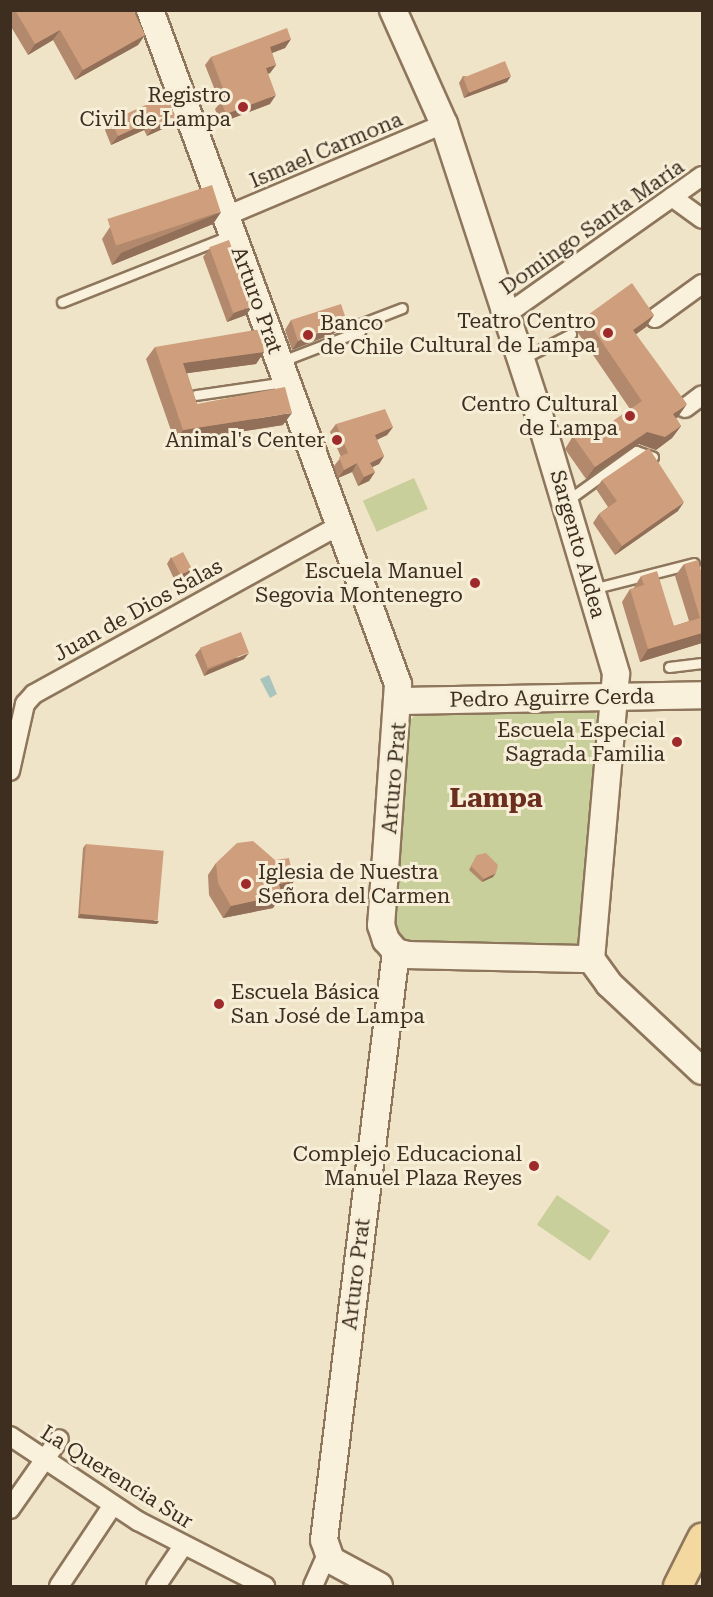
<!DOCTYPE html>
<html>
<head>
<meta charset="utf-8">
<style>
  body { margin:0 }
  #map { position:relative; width:713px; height:1597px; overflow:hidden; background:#f0e4c8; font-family:"Roboto Serif",serif }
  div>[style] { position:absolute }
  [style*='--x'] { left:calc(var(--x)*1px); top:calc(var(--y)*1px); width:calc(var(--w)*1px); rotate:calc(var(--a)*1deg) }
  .green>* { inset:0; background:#c9cf9b; transform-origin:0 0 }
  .water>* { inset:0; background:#a9c4bc }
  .roads { filter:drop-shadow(2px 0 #8d765c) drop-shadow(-2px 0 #8d765c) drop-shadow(0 2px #8d765c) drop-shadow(0 -2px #8d765c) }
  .lane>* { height:9px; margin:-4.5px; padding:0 4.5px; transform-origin:4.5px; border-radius:4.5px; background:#faf1dc }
  .street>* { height:18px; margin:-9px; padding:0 9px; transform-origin:9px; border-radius:9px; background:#faf1dc }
  .secondary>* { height:26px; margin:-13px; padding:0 13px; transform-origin:13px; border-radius:13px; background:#faf1dc }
  .primary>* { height:28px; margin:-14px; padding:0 14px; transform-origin:14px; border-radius:14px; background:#f3d9a0 }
  .wall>* { inset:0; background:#b2896c }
  .shaded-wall>* { inset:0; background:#916f58 }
  .building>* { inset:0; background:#cf9f7d; transform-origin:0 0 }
  .dots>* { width:16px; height:16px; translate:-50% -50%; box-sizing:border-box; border:3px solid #f7eed8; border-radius:50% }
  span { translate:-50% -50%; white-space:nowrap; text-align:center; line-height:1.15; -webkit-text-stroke:6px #f7eed8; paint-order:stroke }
  .poi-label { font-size:21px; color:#3d2e20 }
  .right { translate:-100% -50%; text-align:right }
  .left { translate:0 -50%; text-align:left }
  .street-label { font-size:21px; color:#3d2e20 }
  .district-label { font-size:27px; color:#6b2e1e; font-weight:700 }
  .frame { position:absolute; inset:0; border:12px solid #3d2e20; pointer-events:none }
</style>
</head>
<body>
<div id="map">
  <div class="green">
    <i style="left:414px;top:478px;width:34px;height:56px;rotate:66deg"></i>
    <i style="clip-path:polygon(592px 706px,602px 726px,585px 944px,578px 954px,408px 948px,390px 931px,410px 720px,419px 711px)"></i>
    <i style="left:557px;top:1195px;width:64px;height:36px;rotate:34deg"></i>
  </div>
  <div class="water">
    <i style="clip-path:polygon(269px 675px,277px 694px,270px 698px,260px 679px)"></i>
  </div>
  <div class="roads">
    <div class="lane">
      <i style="--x:62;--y:302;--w:182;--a:-21.6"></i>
      <i style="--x:524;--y:358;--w:53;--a:-27.1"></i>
      <i style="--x:282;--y:361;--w:84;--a:-21"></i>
      <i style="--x:360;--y:331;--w:6;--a:-108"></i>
      <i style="--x:358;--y:325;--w:47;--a:-21.1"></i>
      <i style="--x:196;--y:395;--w:90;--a:-8.3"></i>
      <i style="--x:568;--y:500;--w:84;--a:-35.8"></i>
      <i style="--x:636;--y:451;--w:18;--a:19"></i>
      <i style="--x:592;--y:589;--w:105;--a:-14.3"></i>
      <i style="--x:669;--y:667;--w:33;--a:-7"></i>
    </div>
    <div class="street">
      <i style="--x:672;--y:197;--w:37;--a:36"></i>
      <i style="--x:226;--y:216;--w:237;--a:-22.9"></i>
      <i style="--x:507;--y:314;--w:239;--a:-35.3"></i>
      <i style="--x:655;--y:318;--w:58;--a:-35.9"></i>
      <i style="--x:685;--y:408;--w:21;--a:-37"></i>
      <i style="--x:10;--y:771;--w:69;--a:-77.4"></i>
      <i style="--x:25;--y:704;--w:13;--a:-48"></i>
      <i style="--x:34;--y:694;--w:346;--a:-28.9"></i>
      <i style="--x:10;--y:1436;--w:154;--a:33.6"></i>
      <i style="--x:138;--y:1521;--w:143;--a:27.1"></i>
      <i style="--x:10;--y:1509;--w:85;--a:-55"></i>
      <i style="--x:59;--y:1586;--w:97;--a:-56.3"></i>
      <i style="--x:156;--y:1586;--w:48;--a:-56"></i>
      <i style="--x:313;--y:1586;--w:35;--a:-66"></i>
    </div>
    <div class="secondary">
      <i style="--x:150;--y:10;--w:718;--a:69.8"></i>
      <i style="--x:398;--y:684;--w:242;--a:94"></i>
      <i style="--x:381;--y:925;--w:16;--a:72"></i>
      <i style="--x:386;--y:940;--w:16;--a:50"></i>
      <i style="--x:396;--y:952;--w:12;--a:14"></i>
      <i style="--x:408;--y:955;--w:183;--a:1.3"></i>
      <i style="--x:393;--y:10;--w:125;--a:65.9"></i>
      <i style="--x:444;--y:124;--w:306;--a:71.9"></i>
      <i style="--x:539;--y:415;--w:270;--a:73.4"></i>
      <i style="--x:616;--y:674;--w:286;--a:95"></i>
      <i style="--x:401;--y:701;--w:301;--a:-1.1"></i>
      <i style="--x:591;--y:959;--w:31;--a:54"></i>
      <i style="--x:609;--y:984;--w:127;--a:43.1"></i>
      <i style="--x:379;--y:1586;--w:55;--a:-151.6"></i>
      <i style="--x:331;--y:1560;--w:21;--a:-109"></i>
      <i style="--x:324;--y:1540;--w:592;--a:-83.02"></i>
    </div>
    <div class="primary">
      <i style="--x:678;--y:1586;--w:54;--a:-63.4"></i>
    </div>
  </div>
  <div class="wall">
    <i style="clip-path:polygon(10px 10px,133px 10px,145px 35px,138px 45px,75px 80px,53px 40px,28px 55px,10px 25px)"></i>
    <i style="clip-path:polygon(291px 39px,285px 48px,272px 53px,276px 65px,270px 73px,268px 74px,270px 104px,220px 123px,215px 109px,220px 103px,205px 65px,211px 57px)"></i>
    <i style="clip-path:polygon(463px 76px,507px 82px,464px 98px,459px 83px)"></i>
    <i style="clip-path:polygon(166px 96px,169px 126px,147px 136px,144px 130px,111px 145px,105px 130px,111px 121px)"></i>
    <i style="clip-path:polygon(221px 212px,213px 224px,112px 265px,102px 239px,110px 227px)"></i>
    <i style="clip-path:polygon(210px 248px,246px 315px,227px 322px,203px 257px)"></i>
    <i style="clip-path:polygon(654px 315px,646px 327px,636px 334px,678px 417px,676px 418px,681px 426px,672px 438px,656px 450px,639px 444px,586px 479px,565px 449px,573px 436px,592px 436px,630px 409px,576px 330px,585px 317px)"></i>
    <i style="clip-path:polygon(291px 320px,347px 322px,340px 331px,292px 350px,285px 330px)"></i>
    <i style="clip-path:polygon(155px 347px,264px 352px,256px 364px,187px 373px,197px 404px,283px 425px,175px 442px,146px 359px)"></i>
    <i style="clip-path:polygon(336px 424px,393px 427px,387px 435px,377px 440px,384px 456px,379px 464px,372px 467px,375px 472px,369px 481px,358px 486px,352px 472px,338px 478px,334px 466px,341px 457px,330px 432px)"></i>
    <i style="clip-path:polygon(602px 480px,678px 511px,615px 555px,593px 523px,599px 514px,608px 507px,596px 489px)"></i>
    <i style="clip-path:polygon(171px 557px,187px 576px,175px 581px,167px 564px)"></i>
    <i style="clip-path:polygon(684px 564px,702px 574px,702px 643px,640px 662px,622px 602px,630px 589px,633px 589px,641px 576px,674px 626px,689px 621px,675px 576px)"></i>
    <i style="clip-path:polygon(200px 649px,244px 659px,204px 676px,195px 655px)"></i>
    <i style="clip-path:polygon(86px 844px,157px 924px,78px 918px,83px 848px)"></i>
    <i style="clip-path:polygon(477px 855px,493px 877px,482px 882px,469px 870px)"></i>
    <i style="clip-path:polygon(216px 863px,294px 881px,285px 893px,281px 894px,273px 908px,223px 918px,209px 895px,208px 875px)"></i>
  </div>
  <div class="shaded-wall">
    <i style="clip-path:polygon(60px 30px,53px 40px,28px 55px,35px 44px)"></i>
    <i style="clip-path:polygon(145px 35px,138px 45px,75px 80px,83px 70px)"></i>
    <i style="clip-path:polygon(291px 39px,285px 48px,264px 56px,270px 47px)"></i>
    <i style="clip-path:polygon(276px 65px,270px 73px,260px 77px,266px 68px)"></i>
    <i style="clip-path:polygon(511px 76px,507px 82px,464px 98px,469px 92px)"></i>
    <i style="clip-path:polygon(276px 95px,270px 104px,220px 123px,226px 114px)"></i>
    <i style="clip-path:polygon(176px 117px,169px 126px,147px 136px,154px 127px)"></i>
    <i style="clip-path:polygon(151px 121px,144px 130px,111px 145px,118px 136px)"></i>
    <i style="clip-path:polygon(221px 212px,213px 224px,112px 265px,121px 253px)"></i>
    <i style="clip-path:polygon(253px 306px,246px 315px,227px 322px,234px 313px)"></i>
    <i style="clip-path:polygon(654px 315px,646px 327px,625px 342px,633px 330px)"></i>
    <i style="clip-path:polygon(347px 322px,340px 331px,292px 350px,298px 341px)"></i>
    <i style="clip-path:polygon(264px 352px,256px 364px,174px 375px,183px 363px)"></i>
    <i style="clip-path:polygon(687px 404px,678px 417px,664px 427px,673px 414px)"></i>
    <i style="clip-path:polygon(292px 413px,283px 425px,175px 442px,183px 430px)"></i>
    <i style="clip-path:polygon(681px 426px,672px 438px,656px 450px,639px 444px,586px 479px,595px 467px,647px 432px)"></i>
    <i style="clip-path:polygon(393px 427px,387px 435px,369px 443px,375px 435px)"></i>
    <i style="clip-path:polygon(384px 456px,379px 464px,364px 471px,370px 463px)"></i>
    <i style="clip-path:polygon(357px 463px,352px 472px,338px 478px,344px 470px)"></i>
    <i style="clip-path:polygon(375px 472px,369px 481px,358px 486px,364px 477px)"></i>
    <i style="clip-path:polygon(684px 502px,678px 511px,615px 555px,622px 546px)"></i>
    <i style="clip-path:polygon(192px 569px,187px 576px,175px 581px,180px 575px)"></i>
    <i style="clip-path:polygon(702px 633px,702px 643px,640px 662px,648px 649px)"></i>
    <i style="clip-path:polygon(249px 653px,244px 659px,204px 676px,208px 670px)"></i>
    <i style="clip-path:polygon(496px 873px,493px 877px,482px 882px,484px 879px)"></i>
    <i style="clip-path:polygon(294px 881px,285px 893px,271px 896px,279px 884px)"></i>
    <i style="clip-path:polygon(282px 895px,273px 908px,223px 918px,231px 906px)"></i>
    <i style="clip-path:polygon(80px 914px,159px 921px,157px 924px,78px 918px)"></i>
  </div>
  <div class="building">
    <i style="clip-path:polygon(15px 10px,133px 10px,145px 35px,83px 70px,60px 30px,35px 44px)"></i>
    <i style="clip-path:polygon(287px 28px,291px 39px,270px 47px,276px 65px,266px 68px,276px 95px,226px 114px,221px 101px,227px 99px,211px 57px)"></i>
    <i style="left:505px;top:61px;width:16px;height:45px;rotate:68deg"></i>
    <i style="clip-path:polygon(166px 96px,176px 117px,154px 127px,151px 121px,118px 136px,111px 121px)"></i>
    <i style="left:212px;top:185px;width:28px;height:110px;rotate:72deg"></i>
    <i style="left:229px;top:240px;width:70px;height:21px;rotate:70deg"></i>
    <i style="clip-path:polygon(632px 283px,654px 315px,633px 330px,687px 404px,673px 414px,681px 426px,665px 437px,647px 432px,595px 467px,573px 436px,586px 427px,592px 436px,642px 401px,585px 317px)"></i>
    <i style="clip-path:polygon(341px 304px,347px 322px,298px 341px,291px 320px)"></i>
    <i style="clip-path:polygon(261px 329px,264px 352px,183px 363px,197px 404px,285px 387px,292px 413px,183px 430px,155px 347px)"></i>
    <i style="clip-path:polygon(385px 409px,393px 427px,375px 435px,384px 456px,370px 463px,375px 472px,364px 477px,357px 463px,344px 470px,339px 457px,348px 453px,336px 424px)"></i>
    <i style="clip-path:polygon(649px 448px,684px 502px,622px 546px,599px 514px,617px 501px,602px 480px)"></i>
    <i style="left:183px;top:552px;width:19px;height:13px;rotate:62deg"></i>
    <i style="clip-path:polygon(698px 560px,702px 574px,702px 633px,648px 649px,630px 589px,644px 585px,641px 576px,657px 571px,674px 626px,700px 618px,684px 564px)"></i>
    <i style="left:241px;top:632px;width:22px;height:44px;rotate:69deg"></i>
    <i style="clip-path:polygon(253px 841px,275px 860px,289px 858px,294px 881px,279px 884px,282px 895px,231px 906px,218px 883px,216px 863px,237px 843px)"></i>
    <i style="left:86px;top:844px;width:78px;height:70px;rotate:5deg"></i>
    <i style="clip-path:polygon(486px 853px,498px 865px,496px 873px,484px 879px,471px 866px,477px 855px)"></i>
  </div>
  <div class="dots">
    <i style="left:243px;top:107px;background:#9e2a2b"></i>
    <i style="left:608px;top:333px;background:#9e2a2b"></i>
    <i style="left:308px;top:335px;background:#9e2a2b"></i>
    <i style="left:630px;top:416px;background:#9e2a2b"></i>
    <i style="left:337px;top:440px;background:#9e2a2b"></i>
    <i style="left:475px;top:583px;background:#9e2a2b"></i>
    <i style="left:677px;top:742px;background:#9e2a2b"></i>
    <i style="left:246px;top:884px;background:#9e2a2b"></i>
    <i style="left:219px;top:1004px;background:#9e2a2b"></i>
    <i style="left:534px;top:1166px;background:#9e2a2b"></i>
  </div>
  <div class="poi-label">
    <span class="right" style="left:231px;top:107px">Registro<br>Civil de Lampa</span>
    <span class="right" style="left:596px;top:333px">Teatro Centro<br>Cultural de Lampa</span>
    <span class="left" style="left:320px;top:335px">Banco<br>de Chile</span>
    <span class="right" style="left:618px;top:416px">Centro Cultural<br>de Lampa</span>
    <span class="right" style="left:325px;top:440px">Animal's Center</span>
    <span class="right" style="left:463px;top:583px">Escuela Manuel<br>Segovia Montenegro</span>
    <span class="right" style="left:665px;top:742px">Escuela Especial<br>Sagrada Familia</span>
    <span class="left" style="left:258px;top:884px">Iglesia de Nuestra<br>Señora del Carmen</span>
    <span class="left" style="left:231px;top:1004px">Escuela Básica<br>San José de Lampa</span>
    <span class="right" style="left:522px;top:1166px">Complejo Educacional<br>Manuel Plaza Reyes</span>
  </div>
  <div class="street-label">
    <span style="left:326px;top:150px;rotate:-23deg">Ismael Carmona</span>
    <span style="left:592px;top:227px;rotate:-35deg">Domingo Santa María</span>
    <span style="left:257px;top:300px;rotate:70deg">Arturo Prat</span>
    <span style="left:578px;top:544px;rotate:74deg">Sargento Aldea</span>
    <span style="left:138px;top:610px;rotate:-29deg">Juan de Dios Salas</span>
    <span style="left:552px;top:698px;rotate:-1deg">Pedro Aguirre Cerda</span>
    <span style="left:394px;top:778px;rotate:-85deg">Arturo Prat</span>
    <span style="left:356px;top:1274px;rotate:-83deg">Arturo Prat</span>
    <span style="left:117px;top:1477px;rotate:32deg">La Querencia Sur</span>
  </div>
  <div class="district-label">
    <span style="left:496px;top:799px">Lampa</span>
  </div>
  <div class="frame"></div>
</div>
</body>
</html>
